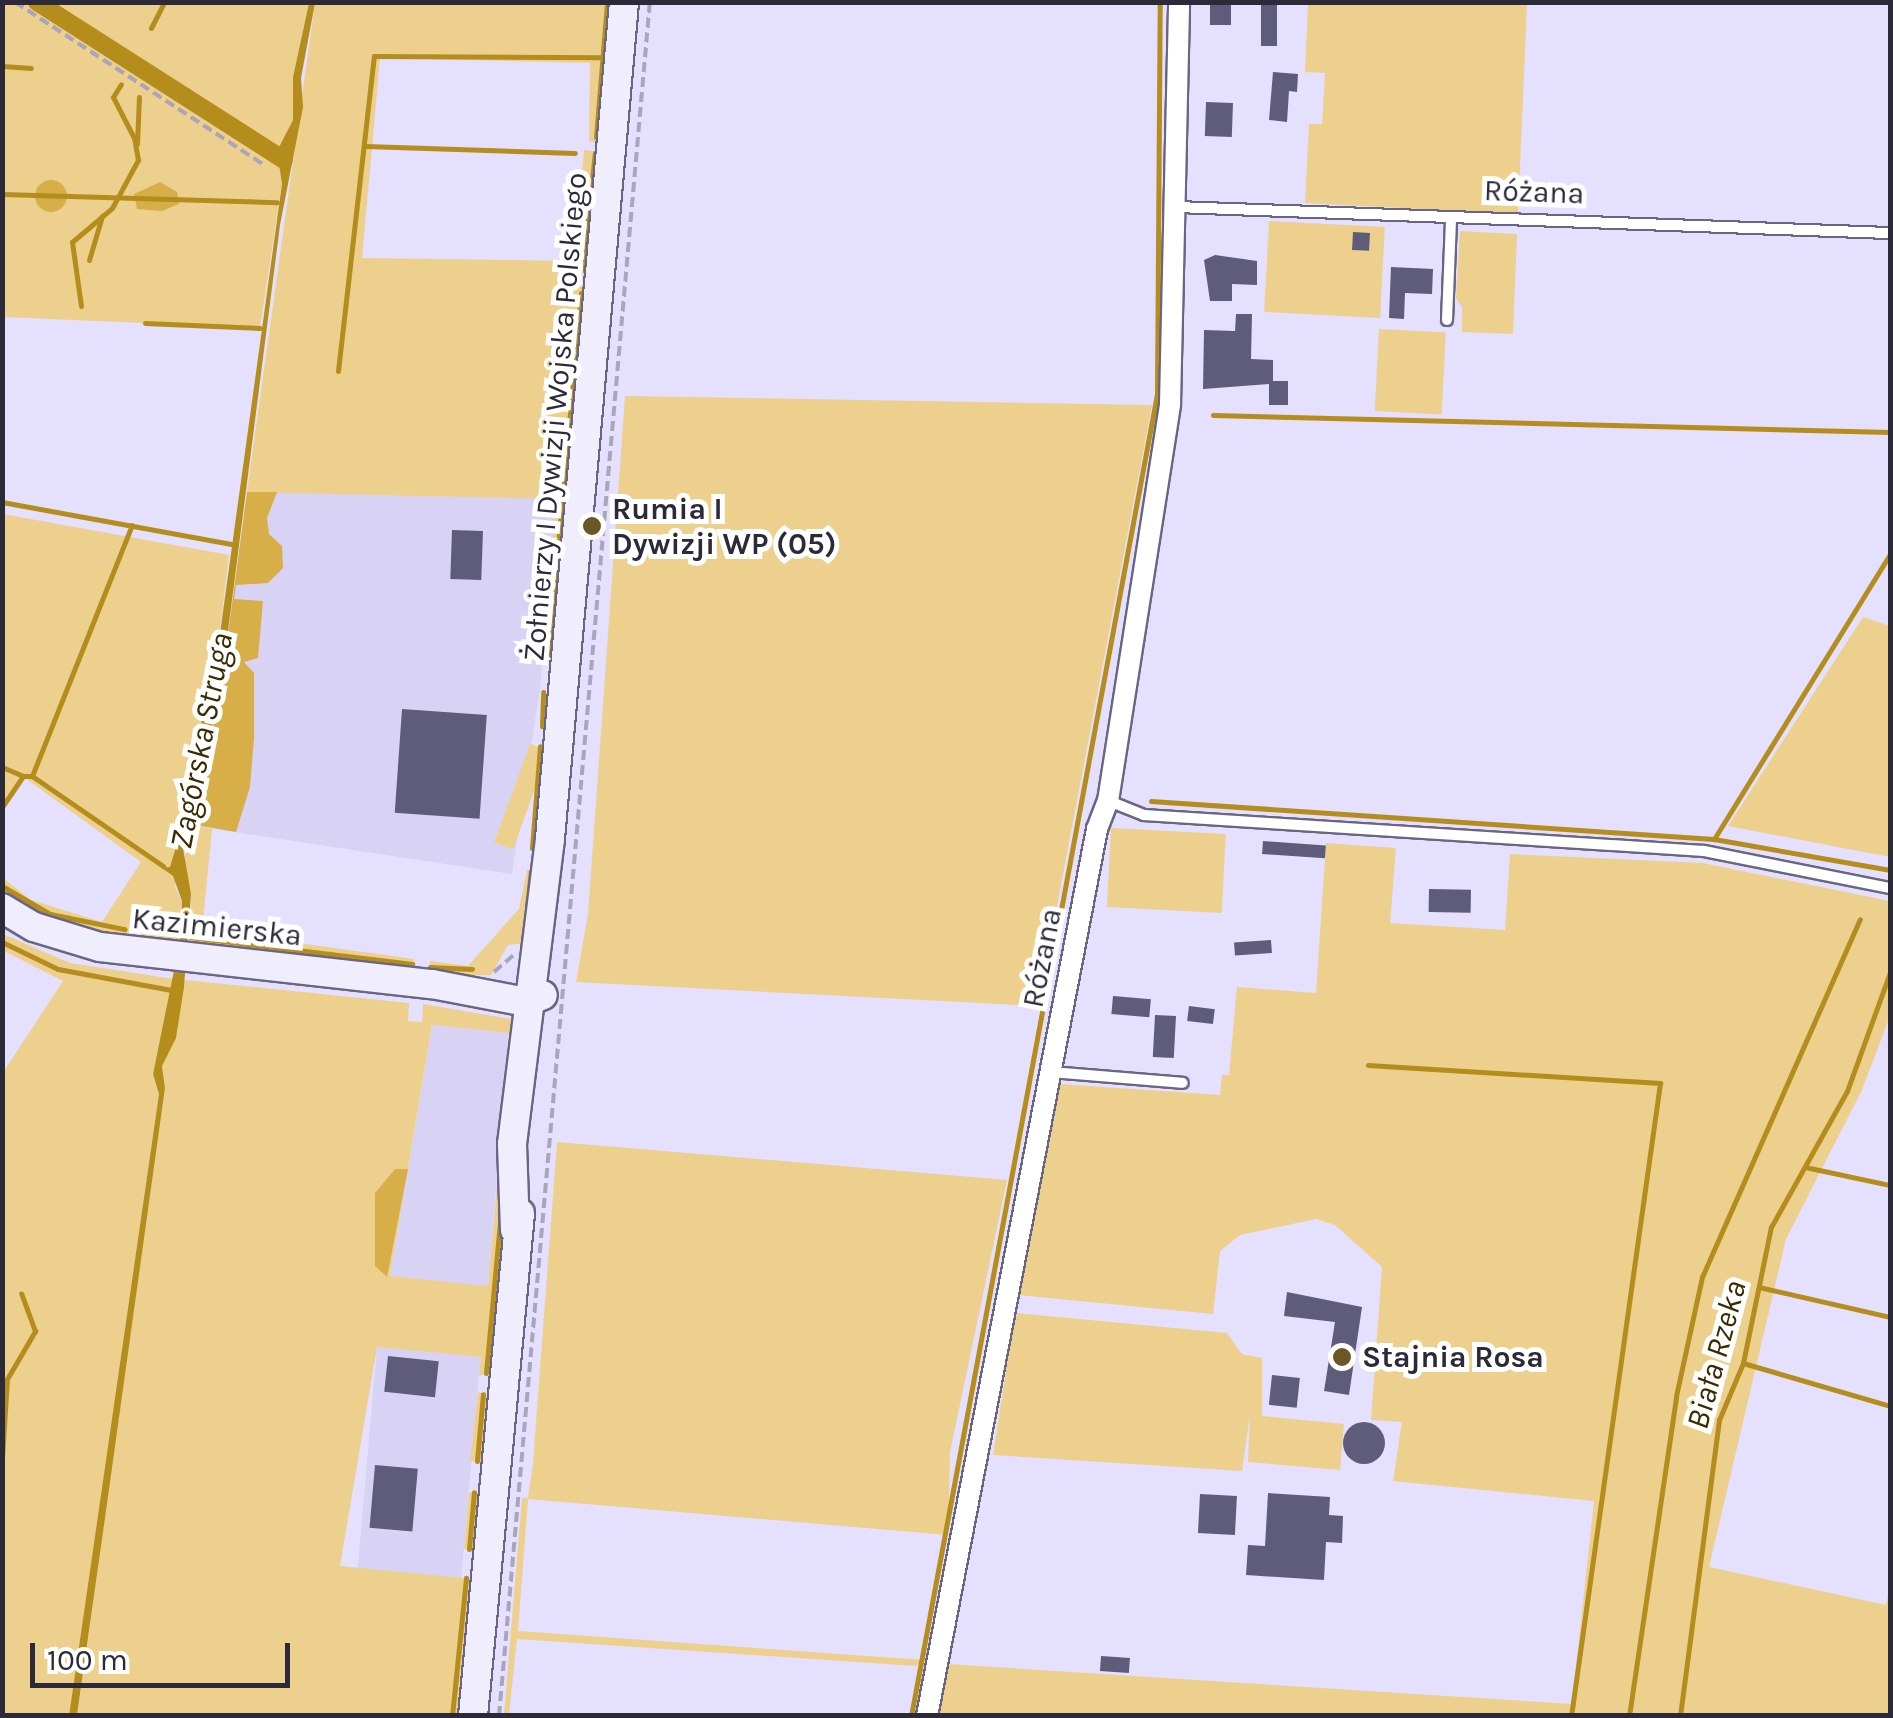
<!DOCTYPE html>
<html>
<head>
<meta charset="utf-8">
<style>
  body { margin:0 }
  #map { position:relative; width:1893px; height:1718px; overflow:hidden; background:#e4e0fd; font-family:Karla,sans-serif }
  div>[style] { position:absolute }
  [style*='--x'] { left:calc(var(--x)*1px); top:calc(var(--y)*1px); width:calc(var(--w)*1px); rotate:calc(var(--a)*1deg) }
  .built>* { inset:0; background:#d8d3f5; transform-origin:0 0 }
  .green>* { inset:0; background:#edd08d; transform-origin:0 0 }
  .forest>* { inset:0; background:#d7ae47 }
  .round { border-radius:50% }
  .water>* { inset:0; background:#b58d1c }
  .stream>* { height:5px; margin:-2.5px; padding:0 2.5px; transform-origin:2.5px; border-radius:2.5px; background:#b58d1c }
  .canal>* { height:18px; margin:-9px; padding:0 9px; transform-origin:9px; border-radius:9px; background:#b58d1c }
  .building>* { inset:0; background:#5f5b7a; transform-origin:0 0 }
  .path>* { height:4px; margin-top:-2px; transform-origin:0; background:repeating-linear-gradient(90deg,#a8a5bd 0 10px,transparent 0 15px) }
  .roads { filter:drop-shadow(2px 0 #6a6585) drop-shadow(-2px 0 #6a6585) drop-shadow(0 2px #6a6585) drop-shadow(0 -2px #6a6585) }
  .lane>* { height:10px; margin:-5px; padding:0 5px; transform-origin:5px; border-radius:5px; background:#fff }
  .street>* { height:20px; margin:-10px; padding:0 10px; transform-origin:10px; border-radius:10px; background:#fff }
  .secondary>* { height:28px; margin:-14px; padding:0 14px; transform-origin:14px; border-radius:14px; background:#f0eefc }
  .dots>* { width:28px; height:28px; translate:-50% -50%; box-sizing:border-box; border:5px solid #fff; border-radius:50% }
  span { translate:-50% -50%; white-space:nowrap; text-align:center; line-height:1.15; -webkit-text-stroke:10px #fff; paint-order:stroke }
  .street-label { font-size:30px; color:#2c2a38 }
  .poi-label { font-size:30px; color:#2c2a38; font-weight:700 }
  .left { translate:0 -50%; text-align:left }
  .water-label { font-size:32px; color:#3b2b00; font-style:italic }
  .frame { position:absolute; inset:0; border:5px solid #2c2a38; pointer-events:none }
  .scale { position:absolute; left:30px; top:1643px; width:260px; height:45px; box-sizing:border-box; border:5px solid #2c2a38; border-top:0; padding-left:12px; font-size:30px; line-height:35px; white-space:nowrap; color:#2c2a38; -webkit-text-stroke:8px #fff; paint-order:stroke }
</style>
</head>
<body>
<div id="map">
  <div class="built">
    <i style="clip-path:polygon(249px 491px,558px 499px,540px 688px,512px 874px,201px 827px)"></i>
    <i style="clip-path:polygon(432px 1025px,509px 1033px,488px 1287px,390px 1277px)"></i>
    <i style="left:377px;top:1347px;width:104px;height:223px;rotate:5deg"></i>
  </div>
  <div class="green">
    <i style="clip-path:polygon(3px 3px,309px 3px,293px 77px,293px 120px,277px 151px,282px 184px,260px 328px,3px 317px)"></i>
    <i style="clip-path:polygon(315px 3px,616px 3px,603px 143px,589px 141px,590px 63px,380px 58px,362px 258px,574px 261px,584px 150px,602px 152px,589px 275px,573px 276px,572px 284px,585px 286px,567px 548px,552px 549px,557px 499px,247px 492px)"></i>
    <i style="clip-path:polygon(1308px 3px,1527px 3px,1518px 214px,1305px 203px,1309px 124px,1322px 124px,1325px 73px,1305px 72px)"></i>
    <i style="left:1269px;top:221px;width:116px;height:91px;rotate:3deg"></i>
    <i style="clip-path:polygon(1460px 231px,1517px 234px,1513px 334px,1462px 332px,1462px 307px,1456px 298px)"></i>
    <i style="left:1379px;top:329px;width:67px;height:82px;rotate:3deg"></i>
    <i style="clip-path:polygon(625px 396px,1152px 405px,1038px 1006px,576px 982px,588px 914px)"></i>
    <i style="clip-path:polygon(3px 514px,229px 555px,213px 684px,188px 774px,175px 887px,182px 902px,180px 944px,141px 942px,142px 926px,130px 925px,129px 938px,58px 927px,3px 896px,3px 878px,31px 900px,102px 922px,141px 862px,25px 778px,3px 809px)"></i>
    <i style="clip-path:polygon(551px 568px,564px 577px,558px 645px,542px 662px)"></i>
    <i style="clip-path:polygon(1863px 617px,1890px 626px,1890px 857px,1728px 826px)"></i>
    <i style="left:530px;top:744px;width:20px;height:105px;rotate:20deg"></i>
    <i style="clip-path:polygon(191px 824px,212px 829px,202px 930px,414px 959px,413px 973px,190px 945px,191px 894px,182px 872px)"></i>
    <i style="left:1111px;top:828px;width:115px;height:79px;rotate:3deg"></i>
    <i style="clip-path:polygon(1326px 843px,1396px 848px,1390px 923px,1505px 930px,1510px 854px,1703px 863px,1890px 901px,1890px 1016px,1862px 1090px,1786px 1239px,1709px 1567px,1886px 1605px,1890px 1586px,1890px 1715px,937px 1716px,947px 1664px,1572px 1704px,1594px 1501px,1393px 1481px,1402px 1422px,1371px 1420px,1382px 1267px,1335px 1225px,1316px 1219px,1240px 1235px,1220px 1251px,1213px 1314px,1018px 1295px,1060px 1084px,1220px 1095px,1222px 1075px,1229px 1075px,1237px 987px,1316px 993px)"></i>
    <i style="clip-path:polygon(527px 870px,533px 870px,526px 943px,508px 945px,491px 975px,430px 975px,430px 961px,468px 966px,519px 909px)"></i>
    <i style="clip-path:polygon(3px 934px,70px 963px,174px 979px,153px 1074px,159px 1093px,70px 1715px,3px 1715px,2px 1074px,63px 981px,4px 951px)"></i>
    <i style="clip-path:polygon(185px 980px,409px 1003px,408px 1021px,422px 1022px,423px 1004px,511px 1019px,506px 1086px,509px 1033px,432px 1025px,390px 1276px,488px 1286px,504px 1108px,506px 1234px,494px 1370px,479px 1376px,481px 1357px,377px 1347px,340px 1566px,474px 1579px,463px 1715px,77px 1716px,165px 1088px,162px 1065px)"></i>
    <i style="clip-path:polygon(557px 1142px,1007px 1180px,950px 1452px,948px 1535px,528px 1499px,518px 1631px,924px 1660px,916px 1666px,517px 1639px,509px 1715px,504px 1715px,522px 1498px,528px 1498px,533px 1463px)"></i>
    <i style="clip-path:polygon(1015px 1313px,1227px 1333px,1242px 1354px,1262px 1358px,1262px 1416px,1344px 1424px,1340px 1470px,1248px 1462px,1250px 1414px,1242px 1471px,993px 1455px)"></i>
    <i style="clip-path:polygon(478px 1392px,491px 1397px,481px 1462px,470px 1461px)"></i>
    <i style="left:469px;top:1492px;width:11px;height:57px;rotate:5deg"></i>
  </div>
  <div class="forest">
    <i class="round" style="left:35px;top:180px;width:32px;height:32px"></i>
    <i style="clip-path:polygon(160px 182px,177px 192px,179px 204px,162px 211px,137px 209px,134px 194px)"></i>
    <i style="clip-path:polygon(247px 492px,277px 492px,267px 518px,269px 534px,282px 546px,283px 568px,268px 583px,236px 585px,234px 599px,263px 601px,258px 658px,244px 662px,254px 673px,254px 738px,250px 787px,236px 832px,191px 824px,221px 686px)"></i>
    <i style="clip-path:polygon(395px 1169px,408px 1169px,387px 1277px,375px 1266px,375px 1193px)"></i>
  </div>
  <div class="water">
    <i style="clip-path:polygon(309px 3px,315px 3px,301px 78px,303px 107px,280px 225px,221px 686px,183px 848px,191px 894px,184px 987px,176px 1038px,162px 1066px,165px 1088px,106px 1511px,77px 1715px,69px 1716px,159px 1094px,153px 1074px,181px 936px,182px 901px,173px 876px,162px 868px,170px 867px,183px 824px,190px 762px,213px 684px,282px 184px,277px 151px,293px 120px,293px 77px)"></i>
  </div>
  <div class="stream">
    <i style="--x:151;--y:28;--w:29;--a:-63"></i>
    <i style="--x:2;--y:66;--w:29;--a:4"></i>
    <i style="--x:596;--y:137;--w:135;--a:-85.3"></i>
    <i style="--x:137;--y:144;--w:47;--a:-87.6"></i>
    <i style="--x:365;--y:146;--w:210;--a:1.9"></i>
    <i style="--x:2;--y:194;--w:275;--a:1.7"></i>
    <i style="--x:89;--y:260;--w:46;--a:-73.5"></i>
    <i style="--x:582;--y:270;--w:118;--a:-83.7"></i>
    <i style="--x:81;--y:306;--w:65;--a:-98"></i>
    <i style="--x:72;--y:242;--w:52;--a:-40.4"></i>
    <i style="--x:112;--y:208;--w:55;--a:-61.6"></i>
    <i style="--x:138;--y:160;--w:22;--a:-100"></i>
    <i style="--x:134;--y:138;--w:46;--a:-117.1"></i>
    <i style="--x:113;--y:97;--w:15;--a:-58"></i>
    <i style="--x:145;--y:323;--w:115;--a:2.5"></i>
    <i style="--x:338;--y:371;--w:317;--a:-83.5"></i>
    <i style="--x:374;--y:56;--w:228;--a:0.3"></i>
    <i style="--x:1213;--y:415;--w:677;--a:1.44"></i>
    <i style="--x:2;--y:502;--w:233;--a:10.4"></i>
    <i style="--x:558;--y:545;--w:253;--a:-84.8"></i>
    <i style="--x:548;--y:655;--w:82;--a:-85.1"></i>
    <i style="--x:542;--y:726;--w:34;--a:-88"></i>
    <i style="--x:2;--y:767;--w:23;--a:23"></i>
    <i style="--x:23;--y:776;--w:37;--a:124"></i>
    <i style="--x:23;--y:776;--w:9;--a:0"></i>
    <i style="--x:32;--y:776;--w:159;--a:34.5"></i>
    <i style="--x:32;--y:776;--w:270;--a:-68.3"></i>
    <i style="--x:1151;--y:801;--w:564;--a:3.86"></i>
    <i style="--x:1714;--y:839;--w:179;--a:10"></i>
    <i style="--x:1714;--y:839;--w:335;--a:-58.3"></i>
    <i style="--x:532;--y:848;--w:102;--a:-85.5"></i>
    <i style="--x:2;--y:886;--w:56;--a:30.3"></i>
    <i style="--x:50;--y:914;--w:76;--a:11.5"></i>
    <i style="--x:527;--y:908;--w:37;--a:-84"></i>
    <i style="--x:190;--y:937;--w:224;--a:6.9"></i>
    <i style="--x:2;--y:942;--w:62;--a:25.7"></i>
    <i style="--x:58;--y:969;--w:115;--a:10.5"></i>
    <i style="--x:430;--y:967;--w:42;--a:2.7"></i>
    <i style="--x:1368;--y:1065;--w:293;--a:3.5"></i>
    <i style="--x:1660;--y:1083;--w:639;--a:98"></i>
    <i style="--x:1805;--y:1167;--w:87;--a:12"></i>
    <i style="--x:1759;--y:1287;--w:134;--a:12.9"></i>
    <i style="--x:1743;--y:1363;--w:153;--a:16.3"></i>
    <i style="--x:486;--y:1373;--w:162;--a:-84.7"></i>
    <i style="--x:2;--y:1458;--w:79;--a:-86.4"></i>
    <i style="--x:7;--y:1379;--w:56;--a:-59.7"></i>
    <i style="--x:35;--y:1331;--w:40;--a:-110.2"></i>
    <i style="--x:477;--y:1461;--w:67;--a:-84.9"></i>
    <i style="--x:469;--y:1549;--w:57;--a:-85"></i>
    <i style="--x:452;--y:1716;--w:139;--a:-84.2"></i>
    <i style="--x:911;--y:1716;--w:1345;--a:-79.46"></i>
    <i style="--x:1157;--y:394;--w:392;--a:-89.6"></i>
    <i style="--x:1629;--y:1716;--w:323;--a:-81.6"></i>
    <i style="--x:1676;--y:1396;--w:122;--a:-77.7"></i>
    <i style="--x:1702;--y:1277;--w:391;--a:-66.2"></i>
    <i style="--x:1680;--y:1716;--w:299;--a:-82.5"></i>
    <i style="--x:1719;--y:1420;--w:62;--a:-67.2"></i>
    <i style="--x:1743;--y:1363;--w:139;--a:-78.4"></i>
    <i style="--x:1771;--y:1227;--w:156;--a:-60.8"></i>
    <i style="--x:1847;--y:1091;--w:127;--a:-70.1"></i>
  </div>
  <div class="canal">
    <i style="--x:37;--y:2;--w:293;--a:32.6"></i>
  </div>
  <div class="building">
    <i style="left:1210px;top:2px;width:21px;height:23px"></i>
    <i style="left:1261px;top:2px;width:16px;height:44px"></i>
    <i style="clip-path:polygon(1273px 72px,1298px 74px,1297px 92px,1289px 91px,1287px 122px,1269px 120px)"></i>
    <i style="left:1206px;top:102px;width:27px;height:34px;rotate:2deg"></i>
    <i style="left:1353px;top:232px;width:17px;height:18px;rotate:3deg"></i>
    <i style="clip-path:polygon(1215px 255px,1257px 261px,1257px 285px,1232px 284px,1232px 301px,1210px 301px,1204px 260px)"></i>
    <i style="clip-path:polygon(1391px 267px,1433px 269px,1432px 294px,1405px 293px,1404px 319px,1389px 318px)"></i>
    <i style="clip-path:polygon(1236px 314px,1252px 314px,1251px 359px,1273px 360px,1273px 381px,1288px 381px,1288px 405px,1269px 405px,1269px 384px,1203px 389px,1204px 330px,1235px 331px)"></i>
    <i style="left:452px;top:530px;width:31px;height:49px;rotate:2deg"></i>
    <i style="left:402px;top:709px;width:85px;height:104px;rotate:4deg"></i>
    <i style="left:1263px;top:841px;width:63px;height:13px;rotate:4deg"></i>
    <i style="left:1429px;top:889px;width:42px;height:23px;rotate:1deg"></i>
    <i style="left:1271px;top:940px;width:13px;height:37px;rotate:86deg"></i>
    <i style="left:1113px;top:996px;width:38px;height:18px;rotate:5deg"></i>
    <i style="left:1189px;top:1006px;width:26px;height:15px;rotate:7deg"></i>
    <i style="left:1155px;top:1015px;width:21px;height:42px;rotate:3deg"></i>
    <i style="clip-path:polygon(1287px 1292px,1362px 1307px,1349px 1395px,1324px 1391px,1335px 1322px,1284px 1316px)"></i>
    <i style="left:388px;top:1356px;width:51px;height:36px;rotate:6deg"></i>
    <i style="left:1272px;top:1375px;width:28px;height:30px;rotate:6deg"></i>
    <i class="round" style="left:1343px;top:1422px;width:42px;height:42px"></i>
    <i style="left:375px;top:1465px;width:43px;height:63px;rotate:5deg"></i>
    <i style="clip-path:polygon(1268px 1493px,1330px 1497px,1329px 1515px,1343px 1516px,1342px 1543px,1326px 1542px,1324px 1580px,1246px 1575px,1248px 1545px,1265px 1546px)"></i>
    <i style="left:1200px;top:1494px;width:37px;height:39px;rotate:3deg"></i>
    <i style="left:1101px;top:1656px;width:29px;height:15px;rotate:4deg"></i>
  </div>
  <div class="path">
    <i style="--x:15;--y:2;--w:298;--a:33.2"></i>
    <i style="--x:494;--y:972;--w:29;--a:-41"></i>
    <i style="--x:499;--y:1716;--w:1721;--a:-84.97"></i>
  </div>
  <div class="roads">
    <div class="lane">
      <i style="--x:1176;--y:207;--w:714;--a:2.09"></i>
      <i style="--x:1447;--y:320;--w:101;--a:-87.7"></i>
      <i style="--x:1109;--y:801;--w:38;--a:22"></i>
      <i style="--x:1144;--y:815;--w:561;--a:3.68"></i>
      <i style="--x:1704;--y:851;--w:190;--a:11.3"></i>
      <i style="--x:1050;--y:1072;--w:133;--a:4.7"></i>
    </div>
    <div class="street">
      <i style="--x:927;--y:1716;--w:903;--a:-79.15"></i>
      <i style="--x:1097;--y:829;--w:30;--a:-69"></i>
      <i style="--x:1108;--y:801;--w:402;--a:-81.1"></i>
      <i style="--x:1170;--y:404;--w:402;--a:-88.7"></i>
    </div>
    <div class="secondary">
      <i style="--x:2;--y:908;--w:37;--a:31"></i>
      <i style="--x:34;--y:927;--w:69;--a:16.9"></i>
      <i style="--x:100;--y:947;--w:334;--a:6.4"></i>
      <i style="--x:432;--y:984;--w:96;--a:10.8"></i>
      <i style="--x:526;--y:1002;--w:18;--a:-22"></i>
      <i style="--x:515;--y:1230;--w:86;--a:-92"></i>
      <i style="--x:512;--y:1144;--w:308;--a:-82.9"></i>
      <i style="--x:550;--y:838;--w:839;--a:-84.94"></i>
      <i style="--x:473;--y:1716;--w:505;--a:-84.66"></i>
    </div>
  </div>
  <div class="dots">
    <i style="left:592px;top:526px;background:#6b5625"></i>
    <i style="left:1342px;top:1357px;background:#6b5625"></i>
  </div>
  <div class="street-label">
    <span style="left:1534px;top:192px;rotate:2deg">Różana</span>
    <span style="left:555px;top:417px;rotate:-85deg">Żołnierzy I Dywizji Wojska Polskiego</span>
    <span style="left:217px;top:927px;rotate:6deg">Kazimierska</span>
    <span style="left:1042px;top:958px;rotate:-79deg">Różana</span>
  </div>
  <div class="poi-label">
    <span class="left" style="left:612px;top:526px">Rumia I<br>Dywizji WP (05)</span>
    <span class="left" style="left:1362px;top:1357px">Stajnia Rosa</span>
  </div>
  <div class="water-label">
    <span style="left:202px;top:741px;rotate:-79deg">Zagórska Struga</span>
    <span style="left:1717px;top:1355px;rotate:-75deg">Biała Rzeka</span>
  </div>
  <div class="frame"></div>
  <div class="scale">100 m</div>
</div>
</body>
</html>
